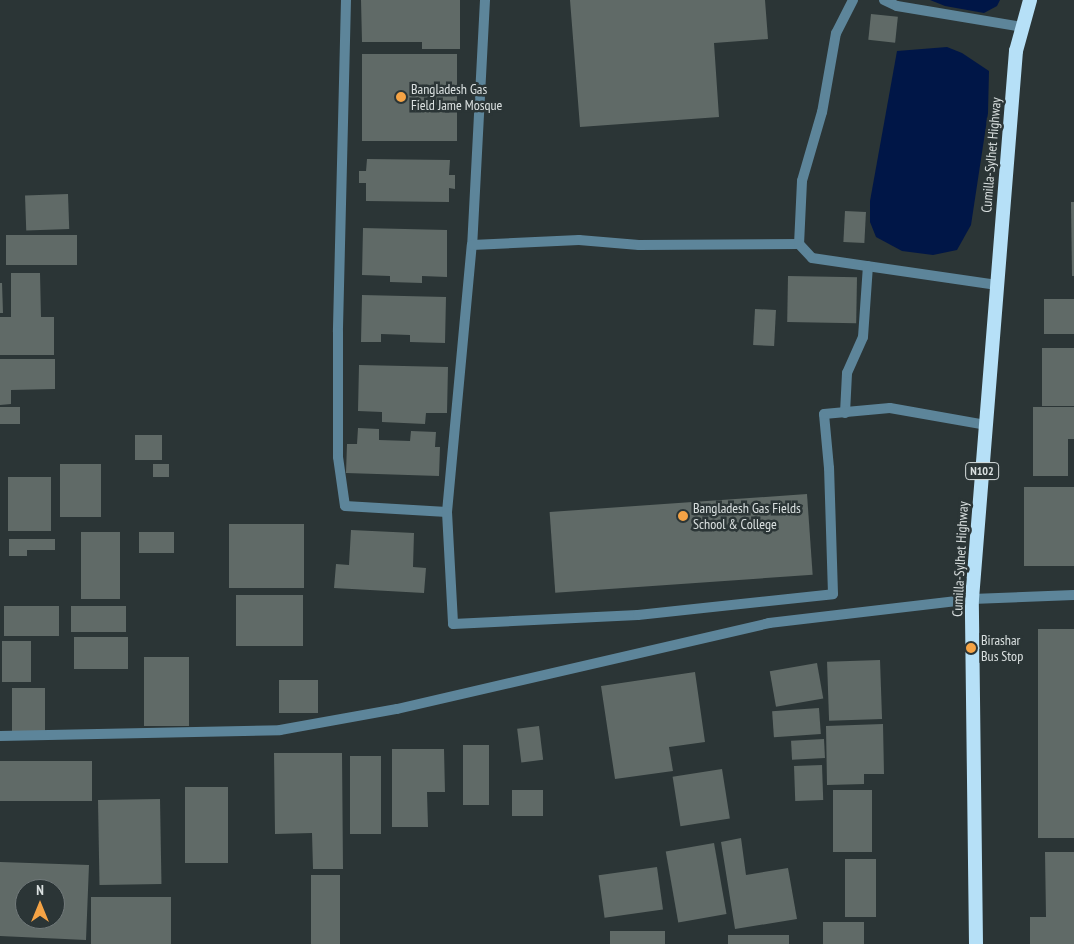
<!DOCTYPE html>
<html>
<head>
<meta charset="utf-8">
<style>
  body { margin:0 }
  #map { position:relative; width:1074px; height:944px; overflow:hidden; background:#2b3536; font-family:"PT Sans Narrow",sans-serif }
  div>[style] { position:absolute }
  [style*='--x'] { left:calc(var(--x)*1px); top:calc(var(--y)*1px); width:calc(var(--w)*1px); rotate:calc(var(--a)*1deg) }
  .water>* { inset:0; background:#001647 }
  .building>* { inset:0; background:#606a67; transform-origin:0 0 }
  .minor>* { height:10px; margin:-5px; padding:0 5px; transform-origin:5px; border-radius:5px; background:#5d859a }
  .trunk>* { height:14px; margin:-7px; padding:0 7px; transform-origin:7px; border-radius:7px; background:#b6e0f7 }
  .dots>* { width:14px; height:14px; translate:-50% -50%; box-sizing:border-box; border:2px solid #2b3536; border-radius:50% }
  span { translate:-50% -50%; white-space:nowrap; text-align:center; line-height:1.15; -webkit-text-stroke:5px #2b3536; paint-order:stroke }
  .shield-label span { padding:1px 4px; background:#2b3536; border:1px solid; border-radius:4px; -webkit-text-stroke-width:0 }
  .shield-label { font-size:12px; color:#dae0e0; font-weight:700 }
  .poi-label { font-size:14px; color:#dae0e0 }
  .left { translate:0 -50%; text-align:left }
  .street-label { font-size:14px; color:#dae0e0 }
  .north { position:absolute; left:15px; top:879px; width:50px; height:50px; box-sizing:border-box; background:#2b3536; border:1px solid #71797a; border-radius:50%; rotate:0deg; font-size:14px; font-weight:700; line-height:20px; text-align:center; color:#dae0e0 }
  .north::after { content:''; display:block; margin:auto; width:18px; height:22px; background:#f5a345; clip-path:polygon(50% 0,100% 100%,50% 72%,0 100%) }
</style>
</head>
<body>
<div id="map">
  <div class="water">
    <i style="clip-path:polygon(930px 0,1000px 0,997px 6px,984px 13px,945px 6px)"></i>
    <i style="clip-path:polygon(947px 47px,962px 53px,989px 71px,988px 113px,971px 225px,957px 250px,933px 255px,902px 251px,876px 237px,870px 222px,870px 201px,897px 51px)"></i>
  </div>
  <div class="building">
    <i style="clip-path:polygon(361px 0,460px 0,460px 49px,422px 49px,422px 42px,362px 42px)"></i>
    <i style="clip-path:polygon(570px 0,765px 0,768px 39px,714px 43px,719px 117px,580px 127px)"></i>
    <i style="left:871px;top:14px;width:27px;height:26px;rotate:6deg"></i>
    <i style="left:362px;top:54px;width:95px;height:87px"></i>
    <i style="clip-path:polygon(367px 159px,450px 160px,449px 175px,455px 175px,455px 189px,449px 188px,449px 202px,366px 201px,366px 183px,359px 183px,359px 171px,366px 171px)"></i>
    <i style="left:68px;top:194px;width:35px;height:43px;rotate:88deg"></i>
    <i style="clip-path:polygon(1071px 202px,1074px 202px,1074px 276px,1072px 276px)"></i>
    <i style="left:845px;top:211px;width:21px;height:31px;rotate:3deg"></i>
    <i style="clip-path:polygon(363px 228px,447px 230px,447px 277px,422px 276px,422px 283px,390px 282px,390px 276px,362px 275px)"></i>
    <i style="left:6px;top:235px;width:71px;height:30px"></i>
    <i style="clip-path:polygon(11px 273px,40px 273px,41px 317px,54px 317px,54px 355px,0 355px,0 317px,11px 317px)"></i>
    <i style="left:788px;top:276px;width:69px;height:46px;rotate:1deg"></i>
    <i style="clip-path:polygon(0 283px,2px 283px,3px 313px,0 313px)"></i>
    <i style="clip-path:polygon(362px 295px,446px 297px,445px 343px,410px 342px,410px 335px,381px 334px,381px 342px,361px 342px)"></i>
    <i style="left:1044px;top:299px;width:30px;height:35px"></i>
    <i style="left:755px;top:309px;width:21px;height:36px;rotate:3deg"></i>
    <i style="left:1042px;top:348px;width:32px;height:58px"></i>
    <i style="clip-path:polygon(0 359px,55px 359px,55px 389px,11px 390px,11px 404px,0 405px)"></i>
    <i style="clip-path:polygon(359px 365px,448px 367px,447px 413px,426px 413px,425px 424px,382px 422px,382px 412px,358px 411px)"></i>
    <i style="left:0;top:407px;width:20px;height:17px"></i>
    <i style="clip-path:polygon(1033px 407px,1074px 407px,1074px 439px,1068px 439px,1068px 476px,1033px 476px)"></i>
    <i style="clip-path:polygon(358px 428px,379px 429px,379px 440px,410px 441px,411px 431px,436px 432px,435px 447px,440px 447px,439px 476px,346px 473px,347px 444px,357px 444px)"></i>
    <i style="left:135px;top:435px;width:27px;height:25px"></i>
    <i style="left:60px;top:464px;width:41px;height:53px"></i>
    <i style="left:153px;top:464px;width:16px;height:13px"></i>
    <i style="left:8px;top:477px;width:43px;height:54px"></i>
    <i style="left:1074px;top:487px;width:79px;height:50px;rotate:90deg"></i>
    <i style="left:807px;top:494px;width:81px;height:258px;rotate:86deg"></i>
    <i style="left:229px;top:524px;width:75px;height:64px"></i>
    <i style="clip-path:polygon(351px 530px,414px 533px,413px 567px,426px 568px,424px 593px,334px 588px,336px 564px,349px 565px)"></i>
    <i style="left:81px;top:532px;width:39px;height:67px"></i>
    <i style="left:139px;top:532px;width:35px;height:21px"></i>
    <i style="clip-path:polygon(9px 539px,55px 539px,55px 550px,27px 550px,27px 556px,9px 556px)"></i>
    <i style="left:236px;top:595px;width:67px;height:51px"></i>
    <i style="left:4px;top:606px;width:55px;height:30px"></i>
    <i style="left:71px;top:606px;width:55px;height:26px"></i>
    <i style="left:1038px;top:629px;width:36px;height:209px"></i>
    <i style="left:128px;top:637px;width:32px;height:54px;rotate:90deg"></i>
    <i style="left:2px;top:641px;width:29px;height:41px"></i>
    <i style="left:144px;top:657px;width:45px;height:69px"></i>
    <i style="left:880px;top:660px;width:59px;height:53px;rotate:88deg"></i>
    <i style="left:817px;top:663px;width:36px;height:48px;rotate:80deg"></i>
    <i style="clip-path:polygon(695px 672px,705px 742px,669px 747px,673px 771px,615px 779px,601px 686px)"></i>
    <i style="left:279px;top:680px;width:39px;height:33px"></i>
    <i style="left:12px;top:688px;width:33px;height:44px"></i>
    <i style="left:819px;top:708px;width:26px;height:47px;rotate:86deg"></i>
    <i style="clip-path:polygon(883px 724px,884px 774px,864px 774px,864px 784px,827px 785px,826px 726px)"></i>
    <i style="left:539px;top:726px;width:34px;height:22px;rotate:83deg"></i>
    <i style="left:824px;top:739px;width:19px;height:33px;rotate:87deg"></i>
    <i style="left:463px;top:745px;width:26px;height:60px"></i>
    <i style="clip-path:polygon(392px 749px,444px 749px,445px 792px,427px 792px,428px 827px,392px 827px)"></i>
    <i style="clip-path:polygon(274px 753px,342px 753px,343px 869px,313px 869px,312px 833px,275px 834px)"></i>
    <i style="left:350px;top:756px;width:31px;height:78px"></i>
    <i style="left:92px;top:761px;width:40px;height:92px;rotate:90deg"></i>
    <i style="left:822px;top:765px;width:35px;height:28px;rotate:88deg"></i>
    <i style="left:722px;top:769px;width:50px;height:50px;rotate:81deg"></i>
    <i style="left:185px;top:787px;width:43px;height:76px"></i>
    <i style="left:543px;top:790px;width:26px;height:31px;rotate:90deg"></i>
    <i style="left:833px;top:790px;width:39px;height:62px"></i>
    <i style="left:160px;top:799px;width:85px;height:62px;rotate:89deg"></i>
    <i style="clip-path:polygon(741px 838px,746px 875px,788px 868px,797px 919px,735px 929px,721px 842px)"></i>
    <i style="left:714px;top:843px;width:72px;height:49px;rotate:80deg"></i>
    <i style="clip-path:polygon(1045px 852px,1074px 852px,1074px 944px,1030px 944px,1030px 917px,1046px 917px)"></i>
    <i style="left:845px;top:859px;width:31px;height:58px"></i>
    <i style="clip-path:polygon(evenodd,0 862px,89px 865px,86px 940px,0 936px,0 862px,25px 889px,55px 889px,55px 919px,25px 919px,25px 889px)"></i>
    <i style="left:657px;top:867px;width:43px;height:59px;rotate:82deg"></i>
    <i style="left:311px;top:875px;width:29px;height:69px"></i>
    <i style="left:91px;top:897px;width:80px;height:47px"></i>
    <i style="left:823px;top:922px;width:41px;height:22px"></i>
    <i style="left:665px;top:931px;width:13px;height:55px;rotate:90deg"></i>
    <i style="left:728px;top:935px;width:61px;height:9px"></i>
  </div>
  <div class="minor">
    <i style="--x:346;--y:0;--w:332;--a:91.4"></i>
    <i style="--x:338;--y:332;--w:125;--a:90"></i>
    <i style="--x:338;--y:457;--w:49;--a:81.9"></i>
    <i style="--x:345;--y:506;--w:102;--a:3.4"></i>
    <i style="--x:447;--y:512;--w:268;--a:-84.7"></i>
    <i style="--x:485;--y:0;--w:245;--a:93"></i>
    <i style="--x:472;--y:245;--w:107;--a:-2.7"></i>
    <i style="--x:579;--y:240;--w:60;--a:4.8"></i>
    <i style="--x:639;--y:245;--w:160;--a:-0.4"></i>
    <i style="--x:853;--y:0;--w:37;--a:117"></i>
    <i style="--x:836;--y:33;--w:80;--a:100"></i>
    <i style="--x:822;--y:112;--w:72;--a:106.2"></i>
    <i style="--x:802;--y:181;--w:63;--a:92.7"></i>
    <i style="--x:799;--y:244;--w:19;--a:47"></i>
    <i style="--x:812;--y:258;--w:187;--a:8.3"></i>
    <i style="--x:884;--y:0;--w:14;--a:25"></i>
    <i style="--x:897;--y:6;--w:128;--a:9.5"></i>
    <i style="--x:845;--y:413;--w:40;--a:-87.1"></i>
    <i style="--x:847;--y:373;--w:39;--a:-66"></i>
    <i style="--x:863;--y:337;--w:71;--a:-86"></i>
    <i style="--x:447;--y:512;--w:112;--a:86.9"></i>
    <i style="--x:453;--y:624;--w:185;--a:-2.8"></i>
    <i style="--x:638;--y:615;--w:196;--a:-6.1"></i>
    <i style="--x:833;--y:594;--w:126;--a:-91.8"></i>
    <i style="--x:829;--y:468;--w:54;--a:-95.3"></i>
    <i style="--x:824;--y:414;--w:66;--a:-5.2"></i>
    <i style="--x:890;--y:408;--w:97;--a:10"></i>
    <i style="--x:0;--y:736;--w:280;--a:-1.2"></i>
    <i style="--x:280;--y:730;--w:119;--a:-10.2"></i>
    <i style="--x:397;--y:709;--w:382;--a:-13"></i>
    <i style="--x:769;--y:623;--w:204;--a:-6.7"></i>
    <i style="--x:972;--y:599;--w:102;--a:-2.2"></i>
  </div>
  <div class="trunk">
    <i style="--x:976;--y:944;--w:345;--a:-90.7"></i>
    <i style="--x:972;--y:599;--w:550;--a:-85.41"></i>
    <i style="--x:1016;--y:51;--w:53;--a:-74.6"></i>
  </div>
  <div class="dots">
    <i style="left:401px;top:97px;background:#f5a345"></i>
    <i style="left:683px;top:516px;background:#f5a345"></i>
    <i style="left:971px;top:648px;background:#f5a345"></i>
  </div>
  <div class="shield-label">
    <span style="left:982px;top:471px">N102</span>
  </div>
  <div class="poi-label">
    <span class="left" style="left:411px;top:97px">Bangladesh Gas<br>Field Jame Mosque</span>
    <span class="left" style="left:693px;top:516px">Bangladesh Gas Fields<br>School &amp; College</span>
    <span class="left" style="left:981px;top:648px">Birashar<br>Bus Stop</span>
  </div>
  <div class="street-label">
    <span style="left:991px;top:155px;rotate:-85deg">Cumilla-Sylhet Highway</span>
    <span style="left:960px;top:559px;rotate:-87deg">Cumilla-Sylhet Highway</span>
  </div>
  <div class="north">N</div>
</div>
</body>
</html>
